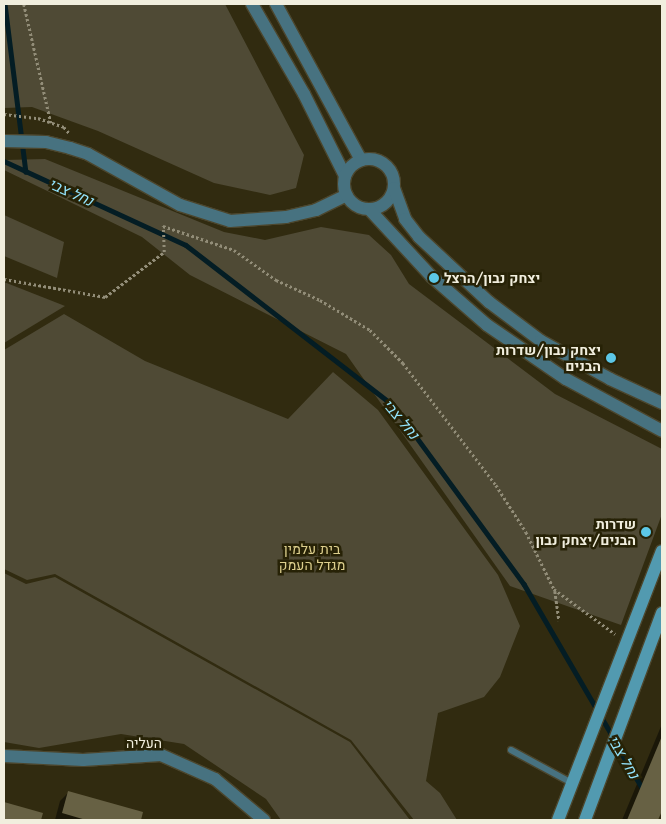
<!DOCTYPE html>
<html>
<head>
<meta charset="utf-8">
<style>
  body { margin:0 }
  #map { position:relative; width:666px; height:824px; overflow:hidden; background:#312b10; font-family:Quicksand,Heebo,sans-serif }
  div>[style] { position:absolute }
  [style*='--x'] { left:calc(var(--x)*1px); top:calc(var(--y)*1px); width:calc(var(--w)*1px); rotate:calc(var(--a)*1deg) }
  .green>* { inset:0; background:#4f4a35 }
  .shadow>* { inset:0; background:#0007 }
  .stream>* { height:4.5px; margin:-2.25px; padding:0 2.25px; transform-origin:2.25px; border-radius:2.25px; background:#041d24 }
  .building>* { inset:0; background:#676144 }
  .path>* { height:2.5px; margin-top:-1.25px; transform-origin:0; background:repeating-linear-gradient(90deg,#928d78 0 2.5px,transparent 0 5px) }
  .roads { filter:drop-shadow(1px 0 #4c462d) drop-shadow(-1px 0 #4c462d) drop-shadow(0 1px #4c462d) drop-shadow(0 -1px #4c462d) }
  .service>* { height:6px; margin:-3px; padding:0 3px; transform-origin:3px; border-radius:3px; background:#477280 }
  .minor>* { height:12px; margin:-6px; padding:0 6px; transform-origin:6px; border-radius:6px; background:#477280 }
  .tertiary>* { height:12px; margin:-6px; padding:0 6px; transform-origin:6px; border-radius:6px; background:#477280 }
  .tertiary>.ring { margin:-6px; padding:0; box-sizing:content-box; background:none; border:12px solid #477280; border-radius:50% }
  .secondary>* { height:12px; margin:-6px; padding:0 6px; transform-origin:6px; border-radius:6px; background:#529ab0 }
  .dots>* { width:14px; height:14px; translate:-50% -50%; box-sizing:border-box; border:2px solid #272206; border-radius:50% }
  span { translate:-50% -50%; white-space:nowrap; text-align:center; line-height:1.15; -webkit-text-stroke:5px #272206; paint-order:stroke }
  .poi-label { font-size:14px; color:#f1eede; font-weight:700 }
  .left { translate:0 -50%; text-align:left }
  .right { translate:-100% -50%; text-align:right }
  .park-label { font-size:14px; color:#ddcf8d }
  .street-label { font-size:14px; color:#f1eede }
  .water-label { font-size:15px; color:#94e4fd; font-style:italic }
  .frame { position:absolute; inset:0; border:5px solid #f1eede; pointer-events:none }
</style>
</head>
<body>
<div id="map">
  <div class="green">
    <i style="clip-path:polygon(4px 4px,225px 4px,304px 155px,296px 188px,270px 195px,214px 183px,98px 131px,32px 107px,4px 108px)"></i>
    <i style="clip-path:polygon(45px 159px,224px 232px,265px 240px,321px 227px,369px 235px,391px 255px,409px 284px,555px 394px,662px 449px,662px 514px,621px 625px,510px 586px,346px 354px,190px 275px,142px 237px,4px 170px,4px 160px)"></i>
    <i style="clip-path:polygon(4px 215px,64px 242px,57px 278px,4px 256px)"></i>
    <i style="clip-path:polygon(4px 282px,65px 306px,4px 343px)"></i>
    <i style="clip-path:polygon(64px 314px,145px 361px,288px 419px,333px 372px,378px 410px,498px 575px,520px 626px,500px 677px,484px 697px,438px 713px,426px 781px,440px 793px,457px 820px,414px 820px,351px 740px,55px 574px,27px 580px,4px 569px,4px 350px)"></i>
    <i style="clip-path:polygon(4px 573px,26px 584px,55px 577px,350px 742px,410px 820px,281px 820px,266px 799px,184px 744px,121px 734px,39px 748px,4px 742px)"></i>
  </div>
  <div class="shadow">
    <i style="clip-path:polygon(662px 724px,662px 807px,657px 820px,622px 820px)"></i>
    <i style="clip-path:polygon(68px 793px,142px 813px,140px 820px,55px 820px,60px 801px)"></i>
    <i style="clip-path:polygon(4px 803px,42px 814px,40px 820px,4px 820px)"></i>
  </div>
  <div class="stream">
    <i style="--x:5;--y:4;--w:169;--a:82.9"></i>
    <i style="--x:4;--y:161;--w:200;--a:24.8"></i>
    <i style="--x:186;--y:245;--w:262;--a:37.7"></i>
    <i style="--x:393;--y:405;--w:222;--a:53.8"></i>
    <i style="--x:524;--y:584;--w:177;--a:59.8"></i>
    <i style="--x:616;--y:744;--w:55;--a:59.2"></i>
  </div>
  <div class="building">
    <i style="clip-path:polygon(662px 736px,662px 811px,658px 820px,627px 820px)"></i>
    <i style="clip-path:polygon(68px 791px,143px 812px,141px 820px,86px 820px,62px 813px)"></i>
    <i style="clip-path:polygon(4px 802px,43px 813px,41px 820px,4px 820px)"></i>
  </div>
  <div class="path">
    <i style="--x:24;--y:4;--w:122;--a:77.2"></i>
    <i style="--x:4;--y:114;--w:34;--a:7"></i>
    <i style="--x:38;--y:118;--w:28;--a:19"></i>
    <i style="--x:64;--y:127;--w:9;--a:49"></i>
    <i style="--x:4;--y:279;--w:103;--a:10.1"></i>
    <i style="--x:105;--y:297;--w:74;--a:-37.3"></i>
    <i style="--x:164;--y:252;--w:26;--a:-92"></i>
    <i style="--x:163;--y:226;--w:75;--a:18.7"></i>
    <i style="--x:234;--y:250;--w:52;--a:35.5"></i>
    <i style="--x:276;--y:280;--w:48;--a:24.4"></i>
    <i style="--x:320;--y:300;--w:58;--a:31"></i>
    <i style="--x:370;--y:330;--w:47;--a:45"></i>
    <i style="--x:403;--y:363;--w:153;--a:52.7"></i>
    <i style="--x:496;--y:485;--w:56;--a:57.4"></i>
    <i style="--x:526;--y:532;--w:64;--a:63.8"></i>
    <i style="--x:554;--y:589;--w:76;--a:36.4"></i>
    <i style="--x:555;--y:591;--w:30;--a:82"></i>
  </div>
  <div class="roads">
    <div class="service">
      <i style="--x:511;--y:750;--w:69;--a:28.4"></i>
    </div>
    <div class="minor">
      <i style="--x:4;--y:141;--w:42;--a:1.4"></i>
      <i style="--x:46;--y:142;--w:25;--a:14"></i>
      <i style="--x:70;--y:148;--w:19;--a:18"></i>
      <i style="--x:88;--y:154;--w:105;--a:29"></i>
      <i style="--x:180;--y:205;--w:52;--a:17.7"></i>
      <i style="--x:230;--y:221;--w:56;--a:-4.1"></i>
      <i style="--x:286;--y:217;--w:31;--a:-13"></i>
      <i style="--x:316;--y:210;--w:34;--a:-26"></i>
      <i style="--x:4;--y:756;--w:79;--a:2.9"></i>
      <i style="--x:83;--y:760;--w:78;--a:-3.7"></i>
      <i style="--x:161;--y:755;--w:59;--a:24"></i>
      <i style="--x:215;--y:779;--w:64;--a:39.9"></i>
    </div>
    <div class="tertiary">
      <i style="--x:252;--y:4;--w:104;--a:60"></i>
      <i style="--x:304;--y:94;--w:92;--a:63.4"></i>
      <i style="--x:276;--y:4;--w:178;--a:61.4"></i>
      <i class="ring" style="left:344px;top:159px;width:38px;height:38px"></i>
      <i style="--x:394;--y:188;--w:33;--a:70"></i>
      <i style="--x:405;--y:219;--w:23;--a:52"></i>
      <i style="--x:419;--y:237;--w:96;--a:42.9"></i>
      <i style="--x:489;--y:302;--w:65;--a:36.9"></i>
      <i style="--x:541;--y:341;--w:79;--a:28.8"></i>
      <i style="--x:610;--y:379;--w:57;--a:24.8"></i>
      <i style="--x:369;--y:209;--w:93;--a:47.2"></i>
      <i style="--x:432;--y:277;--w:73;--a:41.1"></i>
      <i style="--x:487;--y:325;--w:96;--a:34.4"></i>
      <i style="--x:566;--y:379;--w:109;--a:28.4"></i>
    </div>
    <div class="secondary">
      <i style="--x:558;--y:820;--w:288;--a:-68.9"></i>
      <i style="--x:585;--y:820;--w:221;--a:-69.6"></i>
    </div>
  </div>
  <div class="dots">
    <i style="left:434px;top:278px;background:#5cc7e7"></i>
    <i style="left:611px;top:358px;background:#5cc7e7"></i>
    <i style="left:646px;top:532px;background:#5cc7e7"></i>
  </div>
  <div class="poi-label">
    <span class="left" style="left:444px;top:278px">יצחק נבון/הרצל</span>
    <span class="right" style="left:601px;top:358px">יצחק נבון/שדרות<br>הבנים</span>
    <span class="right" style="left:636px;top:532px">שדרות<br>הבנים/יצחק נבון</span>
  </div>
  <div class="park-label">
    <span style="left:312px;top:557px">בית עלמין<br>מגדל העמק</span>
  </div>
  <div class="street-label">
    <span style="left:144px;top:743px">העליה</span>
  </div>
  <div class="water-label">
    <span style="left:71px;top:192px;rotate:24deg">נחל צבי</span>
    <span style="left:401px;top:419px;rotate:50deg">נחל צבי</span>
    <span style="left:624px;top:757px;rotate:60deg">נחל צבי</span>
  </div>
  <div class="frame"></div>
</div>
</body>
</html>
